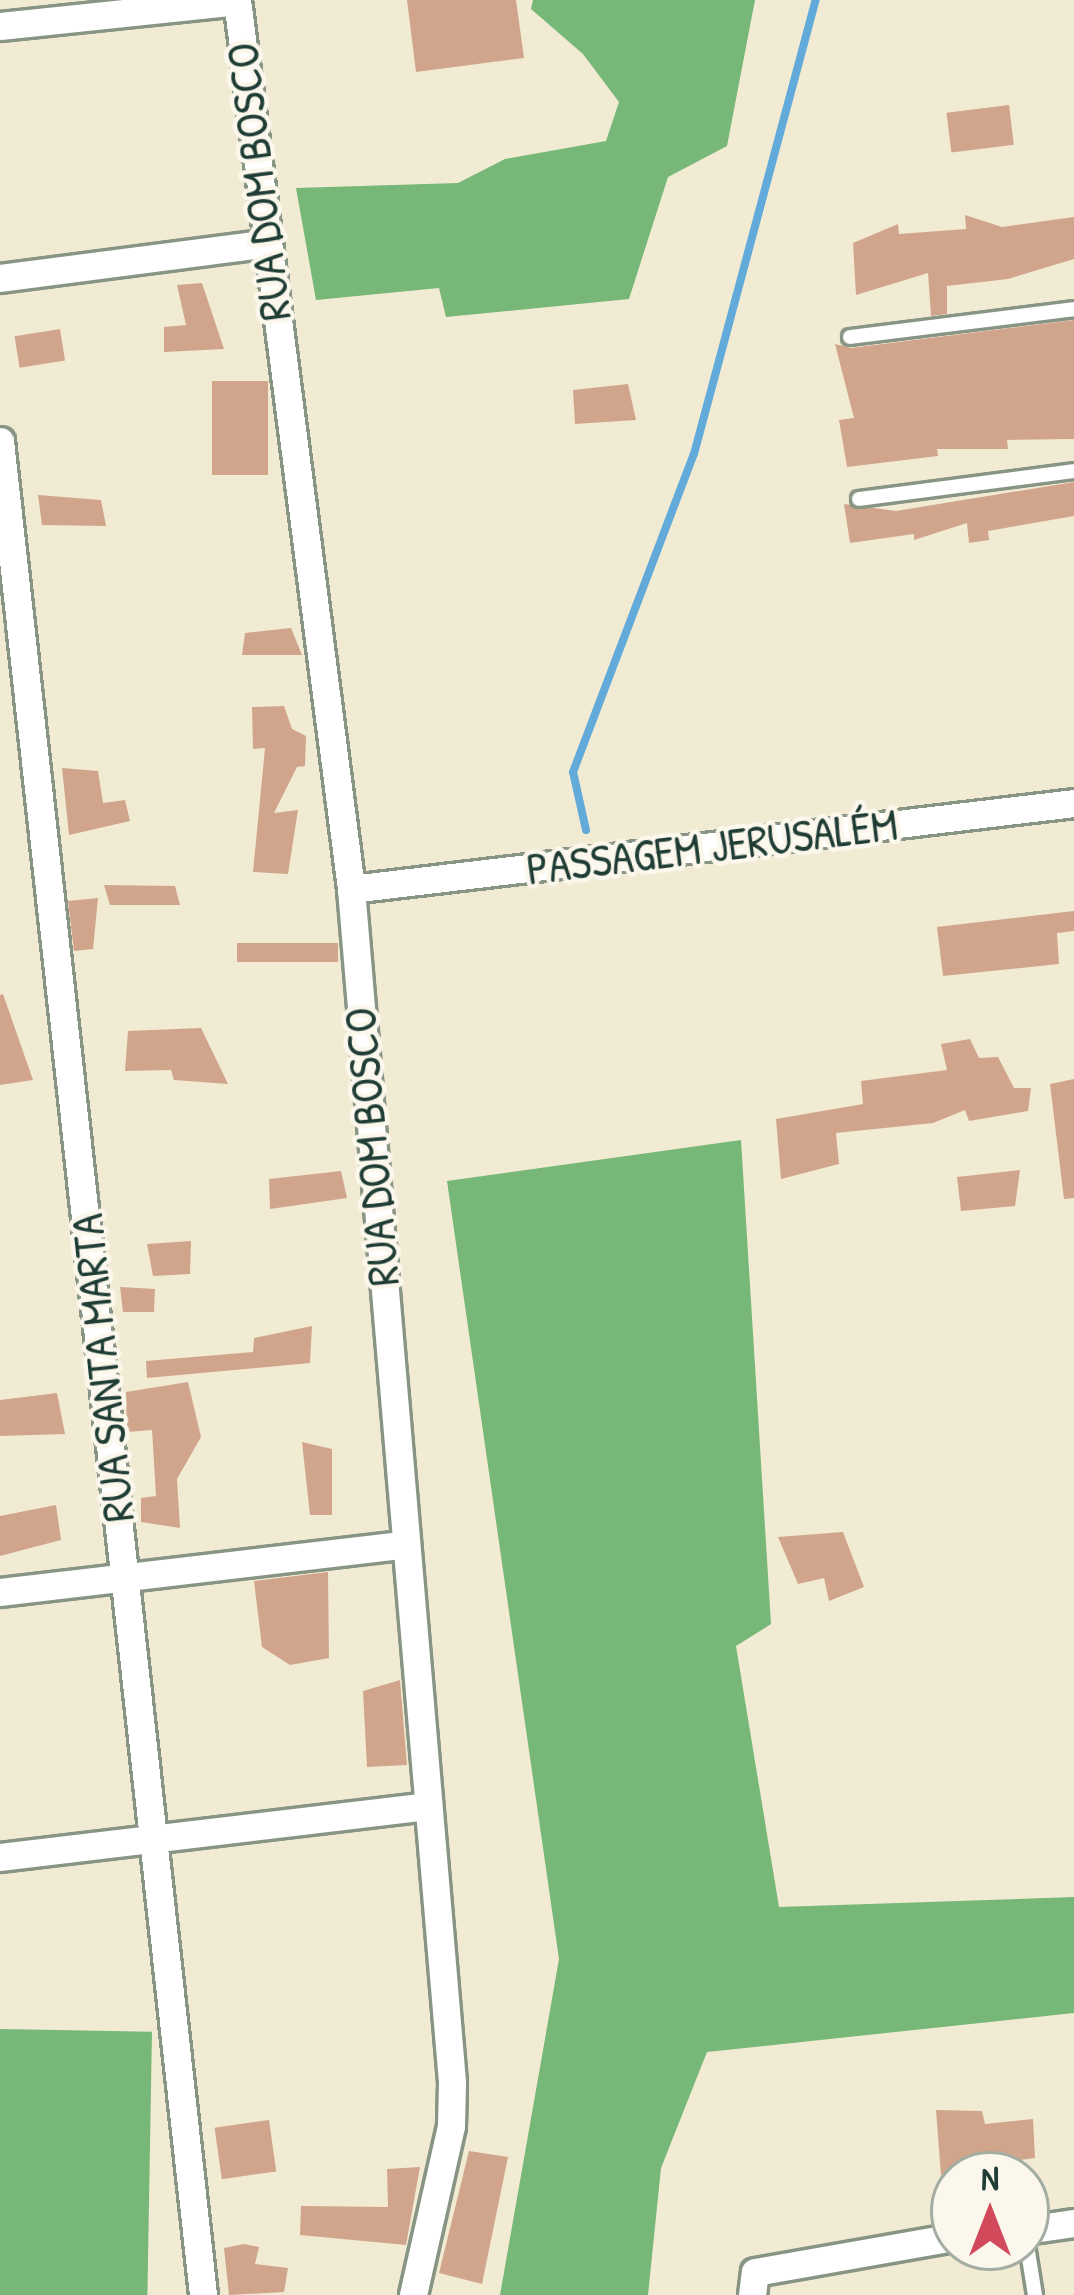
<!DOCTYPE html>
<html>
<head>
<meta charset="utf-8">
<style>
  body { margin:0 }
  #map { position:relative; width:1074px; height:2295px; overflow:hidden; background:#f2ebd3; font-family:"Patrick Hand",sans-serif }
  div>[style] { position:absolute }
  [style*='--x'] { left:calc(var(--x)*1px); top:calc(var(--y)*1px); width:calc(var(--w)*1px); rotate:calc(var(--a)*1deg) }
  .forest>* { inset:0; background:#77b778; transform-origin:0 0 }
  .stream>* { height:8px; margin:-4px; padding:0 4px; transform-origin:4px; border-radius:4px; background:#61aad9 }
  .building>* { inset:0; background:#d1a58c; transform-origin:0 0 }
  .roads { filter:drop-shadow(3px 0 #889484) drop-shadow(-3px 0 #889484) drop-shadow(0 3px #889484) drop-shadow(0 -3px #889484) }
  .service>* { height:14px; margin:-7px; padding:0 7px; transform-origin:7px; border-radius:7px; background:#fff }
  .minor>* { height:27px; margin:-13.5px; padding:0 13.5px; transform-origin:13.5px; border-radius:13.5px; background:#fff }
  span { translate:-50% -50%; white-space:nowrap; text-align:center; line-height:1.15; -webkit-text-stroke:9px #fbf7ec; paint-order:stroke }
  .street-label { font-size:45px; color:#1f3d34 }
  .north { position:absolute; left:930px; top:2151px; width:120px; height:120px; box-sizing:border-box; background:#fbf7ec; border:3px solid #a3ada2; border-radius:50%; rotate:0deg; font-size:33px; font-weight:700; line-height:48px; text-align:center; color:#1f3d34 }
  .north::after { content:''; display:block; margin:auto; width:42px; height:54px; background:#d1495b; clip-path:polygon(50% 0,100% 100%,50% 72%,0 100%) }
</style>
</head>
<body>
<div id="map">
  <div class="forest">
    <i style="clip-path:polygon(533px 0,755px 0,727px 146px,668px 177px,629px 299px,446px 317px,439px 288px,316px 300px,296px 188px,458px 183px,505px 159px,606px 141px,619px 102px,583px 54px,531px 9px)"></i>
    <i style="clip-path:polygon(741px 1140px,771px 1624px,736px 1646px,779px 1907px,1074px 1897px,1074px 2013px,707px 2052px,661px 2168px,648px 2295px,500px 2295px,559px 1959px,447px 1181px)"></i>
    <i style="left:0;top:2029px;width:152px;height:266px;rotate:1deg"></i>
  </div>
  <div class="stream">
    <i style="--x:586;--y:830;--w:59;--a:-102.6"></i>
    <i style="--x:573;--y:772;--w:340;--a:-69.2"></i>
    <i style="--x:694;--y:454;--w:470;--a:-75"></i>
  </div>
  <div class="building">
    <i style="clip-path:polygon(407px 0,516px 0,524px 58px,416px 72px)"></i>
    <i style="left:1009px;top:105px;width:40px;height:63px;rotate:83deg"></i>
    <i style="clip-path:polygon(965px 215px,1002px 227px,1074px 217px,1074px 259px,1008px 279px,947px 286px,947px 314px,931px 316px,928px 273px,856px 295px,853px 243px,898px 224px,899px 234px,966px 229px)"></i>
    <i style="clip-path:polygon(202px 283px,224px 349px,164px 352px,164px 327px,186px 325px,177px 285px)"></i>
    <i style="clip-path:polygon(1074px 320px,1074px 439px,1007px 440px,1008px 449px,937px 449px,938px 456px,847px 467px,839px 420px,854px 418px,835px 344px,851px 348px)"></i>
    <i style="left:60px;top:329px;width:32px;height:46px;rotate:81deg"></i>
    <i style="left:268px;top:381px;width:94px;height:56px;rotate:90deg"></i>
    <i style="clip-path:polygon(628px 384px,636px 420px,575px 424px,573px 390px)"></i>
    <i style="clip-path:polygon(1074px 482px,1074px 516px,988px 531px,989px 540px,969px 543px,967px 523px,914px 540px,914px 534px,850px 543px,844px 504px,896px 511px)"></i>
    <i style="clip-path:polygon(38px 495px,101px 500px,106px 526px,42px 525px)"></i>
    <i style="clip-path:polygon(291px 628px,302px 655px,242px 655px,245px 633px)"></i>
    <i style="clip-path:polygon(284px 706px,292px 729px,306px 736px,305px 766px,297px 767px,274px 813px,298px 810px,288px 874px,253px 872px,265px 748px,253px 749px,252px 707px)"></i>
    <i style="clip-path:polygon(62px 768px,98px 771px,103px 803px,125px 800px,130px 821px,69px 835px)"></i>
    <i style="clip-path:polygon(104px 885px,175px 886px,180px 905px,110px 905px)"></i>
    <i style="clip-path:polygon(98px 898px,93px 949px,74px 951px,68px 901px)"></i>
    <i style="clip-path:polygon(1074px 911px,1074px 931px,1057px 933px,1059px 964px,943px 976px,937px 927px)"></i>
    <i style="left:338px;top:943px;width:19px;height:101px;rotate:90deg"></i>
    <i style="clip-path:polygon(3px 994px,33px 1080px,0 1085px,0 995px)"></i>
    <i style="clip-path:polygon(201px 1028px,228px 1084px,174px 1080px,171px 1070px,125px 1071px,128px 1031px)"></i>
    <i style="clip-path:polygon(970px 1039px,979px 1058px,998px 1057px,1014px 1088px,1031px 1088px,1028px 1111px,969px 1121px,965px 1110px,933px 1123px,836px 1133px,839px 1164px,781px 1179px,776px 1119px,863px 1104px,861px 1081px,947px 1070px,941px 1044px)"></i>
    <i style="clip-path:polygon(1074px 1079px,1074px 1198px,1064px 1199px,1050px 1084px)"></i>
    <i style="clip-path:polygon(1020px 1170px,1015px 1206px,961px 1211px,957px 1177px)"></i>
    <i style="clip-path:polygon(341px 1171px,347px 1198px,270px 1209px,269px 1179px)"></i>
    <i style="clip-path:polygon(191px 1241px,190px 1274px,153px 1276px,147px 1244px)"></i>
    <i style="clip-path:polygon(120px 1287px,155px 1289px,154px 1312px,123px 1312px)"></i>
    <i style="clip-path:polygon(312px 1326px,310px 1363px,147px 1378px,146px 1361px,253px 1352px,254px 1338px)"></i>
    <i style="clip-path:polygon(188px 1382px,201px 1437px,177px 1479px,180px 1528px,141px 1522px,141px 1498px,156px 1496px,152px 1430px,127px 1432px,126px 1392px)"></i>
    <i style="clip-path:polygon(57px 1393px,65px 1434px,0 1436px,0 1400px)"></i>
    <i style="clip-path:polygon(302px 1442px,332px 1449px,332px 1515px,310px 1515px)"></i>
    <i style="clip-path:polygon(56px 1505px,61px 1540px,0 1556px,0 1516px)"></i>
    <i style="clip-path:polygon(843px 1532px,864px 1587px,829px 1601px,824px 1578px,798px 1584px,778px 1537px)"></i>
    <i style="clip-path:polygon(328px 1572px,329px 1658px,290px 1665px,262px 1647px,254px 1581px)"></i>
    <i style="clip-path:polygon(400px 1680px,407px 1765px,367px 1767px,363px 1691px)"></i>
    <i style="clip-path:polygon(936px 2110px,982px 2111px,985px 2124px,1033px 2119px,1035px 2158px,987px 2164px,987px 2175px,941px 2175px)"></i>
    <i style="left:269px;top:2120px;width:52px;height:55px;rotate:82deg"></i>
    <i style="clip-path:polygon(469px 2151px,508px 2157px,482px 2284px,439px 2273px)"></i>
    <i style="clip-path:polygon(420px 2167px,406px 2245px,300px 2235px,301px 2206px,388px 2207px,387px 2169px)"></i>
    <i style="clip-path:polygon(244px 2244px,259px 2247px,255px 2264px,288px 2268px,284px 2292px,229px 2295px,224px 2248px)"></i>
  </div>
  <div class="roads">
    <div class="service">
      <i style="--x:850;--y:337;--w:226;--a:-7.1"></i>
      <i style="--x:859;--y:499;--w:217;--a:-7.4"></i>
      <i style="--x:1026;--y:2239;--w:57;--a:80.9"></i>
    </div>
    <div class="minor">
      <i style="--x:237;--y:0;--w:896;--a:82.69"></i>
      <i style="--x:351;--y:889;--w:1197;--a:85.16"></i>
      <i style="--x:452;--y:2082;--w:44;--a:91.3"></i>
      <i style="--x:451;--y:2126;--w:173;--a:102.7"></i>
      <i style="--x:0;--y:26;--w:238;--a:-6"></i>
      <i style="--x:0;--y:278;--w:265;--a:-7.4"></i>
      <i style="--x:0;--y:441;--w:1865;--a:83.75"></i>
      <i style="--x:351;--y:889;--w:728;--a:-6.78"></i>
      <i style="--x:0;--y:1592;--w:406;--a:-6.7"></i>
      <i style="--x:0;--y:1857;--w:429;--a:-6.8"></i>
      <i style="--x:1026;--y:2230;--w:49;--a:-8.3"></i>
      <i style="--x:752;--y:2295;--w:23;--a:-83"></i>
      <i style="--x:755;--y:2272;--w:202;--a:-10"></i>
    </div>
  </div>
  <div class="street-label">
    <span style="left:258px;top:182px;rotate:-97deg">RUA DOM BOSCO</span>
    <span style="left:712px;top:846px;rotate:-7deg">PASSAGEM JERUSALÉM</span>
    <span style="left:371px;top:1147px;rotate:-95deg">RUA DOM BOSCO</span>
    <span style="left:102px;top:1368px;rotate:-96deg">RUA SANTA MARTA</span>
  </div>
  <div class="north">N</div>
</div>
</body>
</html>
